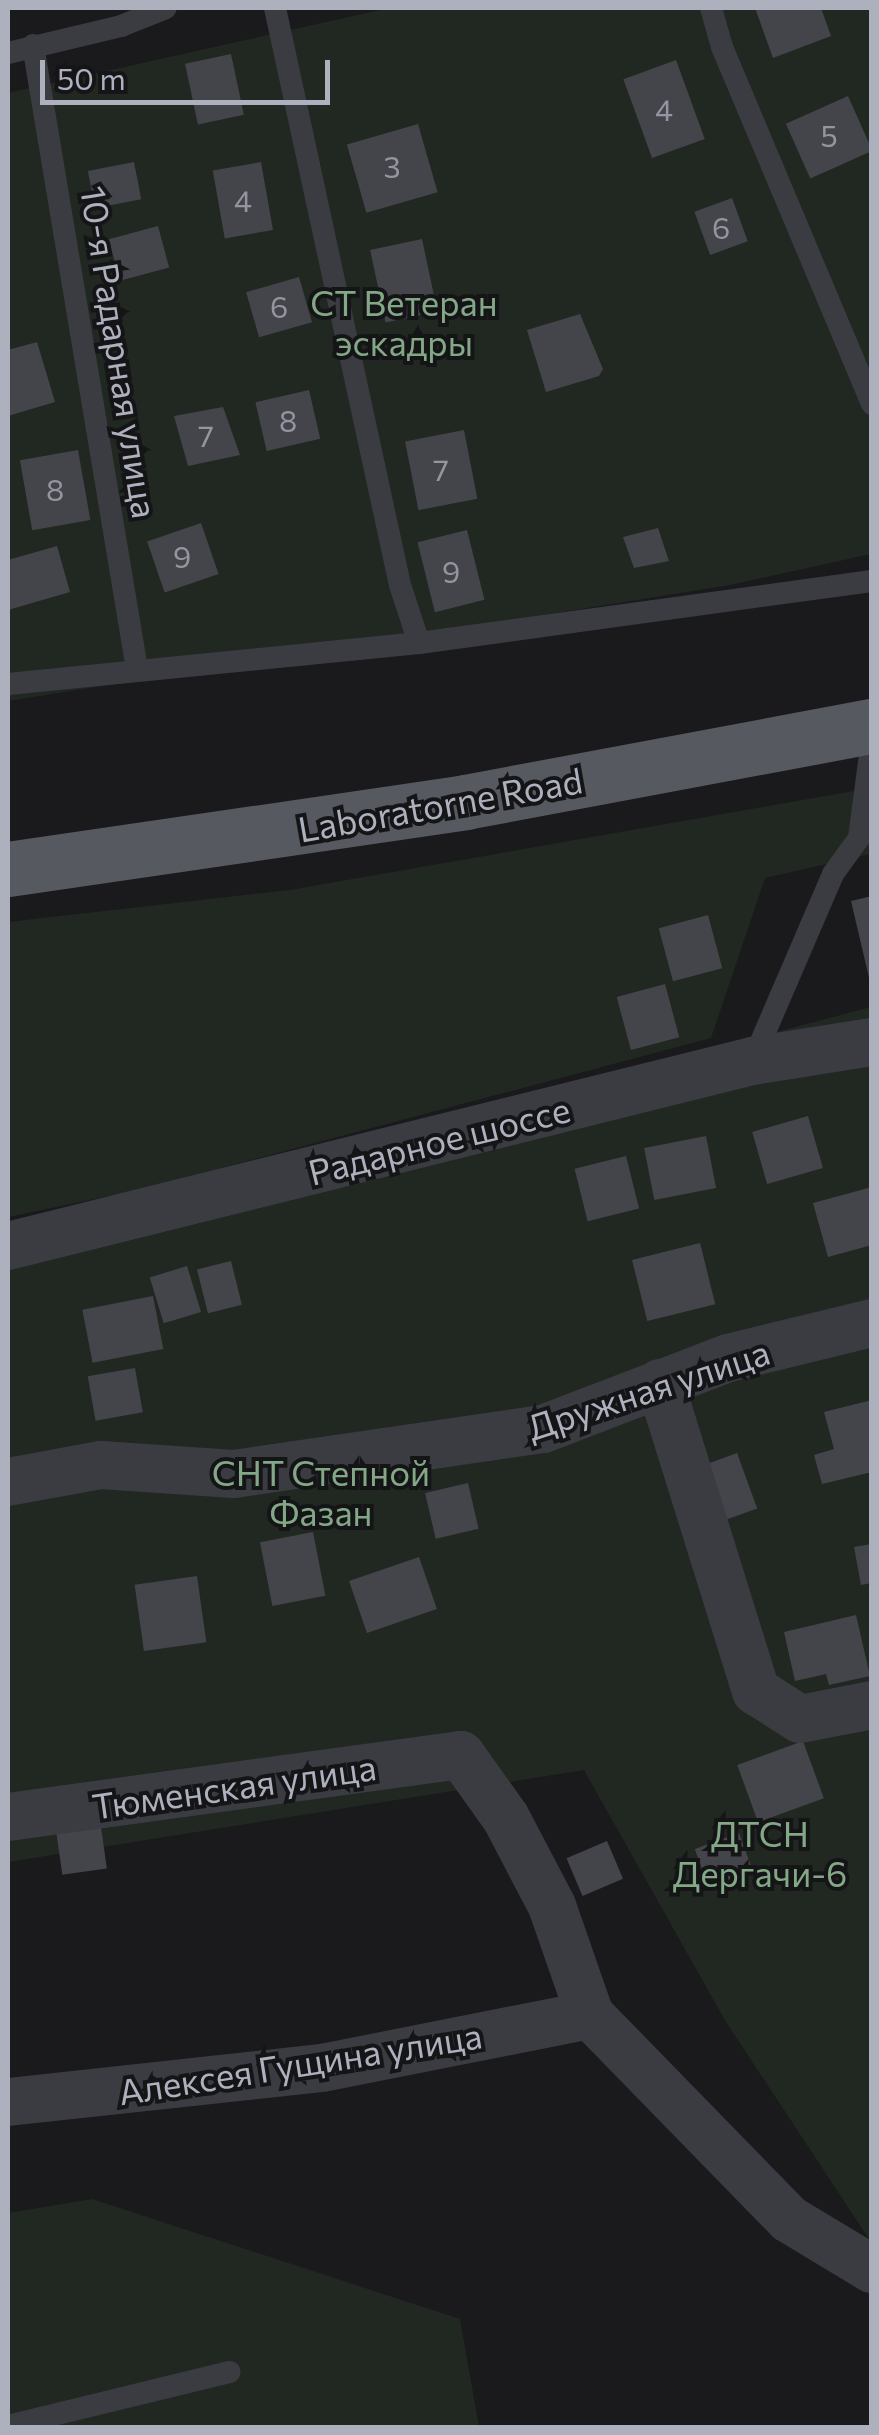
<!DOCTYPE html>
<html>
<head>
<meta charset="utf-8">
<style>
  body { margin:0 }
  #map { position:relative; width:879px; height:2435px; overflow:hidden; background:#1a1a1d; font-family:Commissioner,sans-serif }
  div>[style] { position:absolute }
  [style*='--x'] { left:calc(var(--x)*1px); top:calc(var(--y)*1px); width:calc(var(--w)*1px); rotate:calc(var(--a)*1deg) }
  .green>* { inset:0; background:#202821 }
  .building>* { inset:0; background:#44454a; transform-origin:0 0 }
  .lane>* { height:22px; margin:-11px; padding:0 11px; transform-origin:11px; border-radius:11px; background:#3b3c42 }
  .street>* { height:48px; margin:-24px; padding:0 24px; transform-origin:24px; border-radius:24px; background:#3b3c42 }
  .primary>* { height:55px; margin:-27.5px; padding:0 27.5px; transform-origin:27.5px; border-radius:27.5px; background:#575961 }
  span { translate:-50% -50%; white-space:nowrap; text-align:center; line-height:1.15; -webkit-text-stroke:8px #151518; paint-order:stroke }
  .number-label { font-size:30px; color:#9396a0 }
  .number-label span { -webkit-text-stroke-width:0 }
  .park-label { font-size:35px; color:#83a886 }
  .street-label { font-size:35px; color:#adb1bd }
  .frame { position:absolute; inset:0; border:10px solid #adb1bd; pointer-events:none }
  .scale { position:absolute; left:40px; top:60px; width:290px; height:45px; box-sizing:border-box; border:5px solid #adb1bd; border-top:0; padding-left:12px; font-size:30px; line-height:35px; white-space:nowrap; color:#adb1bd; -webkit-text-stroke:8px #151518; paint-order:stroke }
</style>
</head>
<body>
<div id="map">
  <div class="green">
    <i style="clip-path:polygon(389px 8px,871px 8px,871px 554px,730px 585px,8px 701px,8px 93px)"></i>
    <i style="clip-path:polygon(871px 788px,871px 854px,765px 878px,711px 1038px,180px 1179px,511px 1102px,871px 1007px,871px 2242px,726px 2022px,584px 1770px,8px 1862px,8px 1222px,138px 1190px,8px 1217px,8px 922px,290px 890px)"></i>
    <i style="clip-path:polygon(92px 2199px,460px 2319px,479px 2427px,8px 2428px,8px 2213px)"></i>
  </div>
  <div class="building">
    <i style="clip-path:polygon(755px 8px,821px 8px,831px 36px,773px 58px)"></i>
    <i style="left:231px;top:54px;width:62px;height:47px;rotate:78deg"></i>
    <i style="left:676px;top:60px;width:84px;height:56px;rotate:70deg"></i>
    <i style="left:848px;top:96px;width:60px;height:68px;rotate:66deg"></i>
    <i style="left:418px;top:124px;width:71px;height:74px;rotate:74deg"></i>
    <i style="left:134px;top:162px;width:38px;height:47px;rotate:79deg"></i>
    <i style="left:261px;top:162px;width:69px;height:49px;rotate:80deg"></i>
    <i style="left:732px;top:198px;width:46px;height:40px;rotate:70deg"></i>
    <i style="left:158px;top:226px;width:43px;height:51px;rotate:75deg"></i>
    <i style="left:422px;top:239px;width:74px;height:53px;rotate:78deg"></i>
    <i style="left:299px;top:277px;width:47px;height:55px;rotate:74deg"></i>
    <i style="clip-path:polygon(580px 314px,603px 369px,599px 376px,546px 392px,527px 330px)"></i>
    <i style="clip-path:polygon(37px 342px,55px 402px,8px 416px,8px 350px)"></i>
    <i style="left:309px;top:390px;width:50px;height:55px;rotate:77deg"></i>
    <i style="clip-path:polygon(223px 407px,240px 455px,188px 466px,174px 416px)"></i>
    <i style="left:464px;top:430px;width:70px;height:60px;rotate:79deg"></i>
    <i style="left:78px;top:450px;width:71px;height:59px;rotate:80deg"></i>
    <i style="left:201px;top:523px;width:54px;height:57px;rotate:71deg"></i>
    <i style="clip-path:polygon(658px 528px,669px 561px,634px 568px,623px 537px)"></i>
    <i style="left:467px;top:530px;width:72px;height:51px;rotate:76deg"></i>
    <i style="clip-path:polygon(57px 546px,70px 592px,8px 610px,8px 560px)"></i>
    <i style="clip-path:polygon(872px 896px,872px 982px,870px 982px,851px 901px)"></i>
    <i style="left:708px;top:915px;width:55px;height:51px;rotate:75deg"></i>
    <i style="left:665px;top:984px;width:55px;height:50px;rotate:75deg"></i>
    <i style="left:808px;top:1116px;width:54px;height:58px;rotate:74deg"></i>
    <i style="left:706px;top:1136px;width:53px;height:63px;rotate:79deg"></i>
    <i style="left:626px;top:1156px;width:54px;height:53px;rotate:76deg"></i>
    <i style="clip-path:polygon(872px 1187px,872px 1245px,828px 1257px,813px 1203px)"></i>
    <i style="left:700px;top:1243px;width:63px;height:70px;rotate:76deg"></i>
    <i style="left:231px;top:1261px;width:45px;height:35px;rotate:76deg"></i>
    <i style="left:187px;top:1266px;width:48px;height:39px;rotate:73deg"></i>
    <i style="left:153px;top:1296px;width:54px;height:72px;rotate:79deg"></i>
    <i style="left:135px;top:1368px;width:45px;height:48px;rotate:80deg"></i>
    <i style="clip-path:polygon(872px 1400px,872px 1472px,822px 1484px,814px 1455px,834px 1449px,824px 1412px)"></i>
    <i style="left:737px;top:1453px;width:59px;height:40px;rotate:70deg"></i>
    <i style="left:468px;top:1483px;width:47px;height:44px;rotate:77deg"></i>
    <i style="left:313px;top:1532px;width:65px;height:54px;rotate:79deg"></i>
    <i style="clip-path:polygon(872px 1544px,872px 1583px,861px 1585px,854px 1547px)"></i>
    <i style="left:419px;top:1557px;width:55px;height:74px;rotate:71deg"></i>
    <i style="left:197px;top:1576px;width:67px;height:63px;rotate:82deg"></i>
    <i style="clip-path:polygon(856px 1615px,870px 1676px,829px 1685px,826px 1674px,795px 1681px,784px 1632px)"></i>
    <i style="left:803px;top:1741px;width:61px;height:70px;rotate:70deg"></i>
    <i style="left:101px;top:1827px;width:42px;height:45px;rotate:82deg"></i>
    <i style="left:739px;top:1833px;width:40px;height:47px;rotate:70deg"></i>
    <i style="left:607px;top:1841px;width:41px;height:44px;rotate:67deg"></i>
  </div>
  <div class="lane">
    <i style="--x:275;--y:8;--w:590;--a:77.78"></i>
    <i style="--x:400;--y:585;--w:61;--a:71.9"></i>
    <i style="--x:711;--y:8;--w:41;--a:74.2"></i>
    <i style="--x:722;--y:47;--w:387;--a:67.2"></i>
    <i style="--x:33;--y:45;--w:633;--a:80.54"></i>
    <i style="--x:8;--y:53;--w:116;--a:-13.4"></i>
    <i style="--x:121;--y:26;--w:48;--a:-21.8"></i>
    <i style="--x:8;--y:684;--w:413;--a:-5.7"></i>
    <i style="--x:419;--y:643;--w:457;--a:-7.8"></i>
    <i style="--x:753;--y:1060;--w:202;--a:-66.7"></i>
    <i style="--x:833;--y:874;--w:44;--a:-54.2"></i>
    <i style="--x:859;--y:838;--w:100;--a:-82.5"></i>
    <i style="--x:8;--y:2426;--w:228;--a:-13.7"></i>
  </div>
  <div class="street">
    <i style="--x:8;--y:1246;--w:767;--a:-13.96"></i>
    <i style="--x:752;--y:1061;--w:121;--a:-9"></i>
    <i style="--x:660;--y:1383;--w:323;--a:72.7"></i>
    <i style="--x:756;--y:1691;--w:52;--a:32.5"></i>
    <i style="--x:800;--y:1719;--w:73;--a:-11"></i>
    <i style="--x:8;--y:1482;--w:95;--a:-10.4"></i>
    <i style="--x:101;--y:1465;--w:133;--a:3.9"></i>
    <i style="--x:234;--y:1474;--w:312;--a:-8.3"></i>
    <i style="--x:543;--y:1429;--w:198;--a:-21"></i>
    <i style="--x:728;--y:1358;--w:148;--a:-13.7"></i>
    <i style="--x:8;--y:1817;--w:457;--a:-7.8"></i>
    <i style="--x:461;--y:1755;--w:77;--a:54.5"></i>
    <i style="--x:506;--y:1818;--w:99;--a:62.4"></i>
    <i style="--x:552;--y:1906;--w:115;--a:70.8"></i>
    <i style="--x:590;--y:2015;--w:285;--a:45.7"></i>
    <i style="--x:789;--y:2219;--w:97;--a:31.1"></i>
    <i style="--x:8;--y:2102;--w:316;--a:-6.2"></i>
    <i style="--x:322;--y:2068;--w:273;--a:-11.2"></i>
  </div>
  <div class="primary">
    <i style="--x:8;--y:869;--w:462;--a:-8.3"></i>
    <i style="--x:465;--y:802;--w:414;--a:-10.6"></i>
  </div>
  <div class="number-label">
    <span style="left:664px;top:109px">4</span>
    <span style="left:829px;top:135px">5</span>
    <span style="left:392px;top:166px">3</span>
    <span style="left:243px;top:200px">4</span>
    <span style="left:721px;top:227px">6</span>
    <span style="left:279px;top:306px">6</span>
    <span style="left:288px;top:420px">8</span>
    <span style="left:206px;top:435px">7</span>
    <span style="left:441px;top:469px">7</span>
    <span style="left:55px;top:489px">8</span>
    <span style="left:182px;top:556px">9</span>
    <span style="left:451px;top:571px">9</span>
  </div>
  <div class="park-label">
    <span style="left:404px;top:322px">СТ Ветеран<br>эскадры</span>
    <span style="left:321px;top:1492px">СНТ Степной<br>Фазан</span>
    <span style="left:760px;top:1853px">ДТСН<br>Дергачи-6</span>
  </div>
  <div class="street-label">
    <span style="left:120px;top:352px;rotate:81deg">10-я Радарная улица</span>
    <span style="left:440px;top:804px;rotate:-10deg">Laboratorne Road</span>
    <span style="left:439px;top:1140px;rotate:-14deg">Радарное шоссе</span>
    <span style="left:648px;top:1389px;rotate:-18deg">Дружная улица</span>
    <span style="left:234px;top:1786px;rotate:-8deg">Тюменская улица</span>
    <span style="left:300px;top:2063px;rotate:-9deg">Алексея Гущина улица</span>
  </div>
  <div class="frame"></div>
  <div class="scale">50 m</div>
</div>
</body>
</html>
